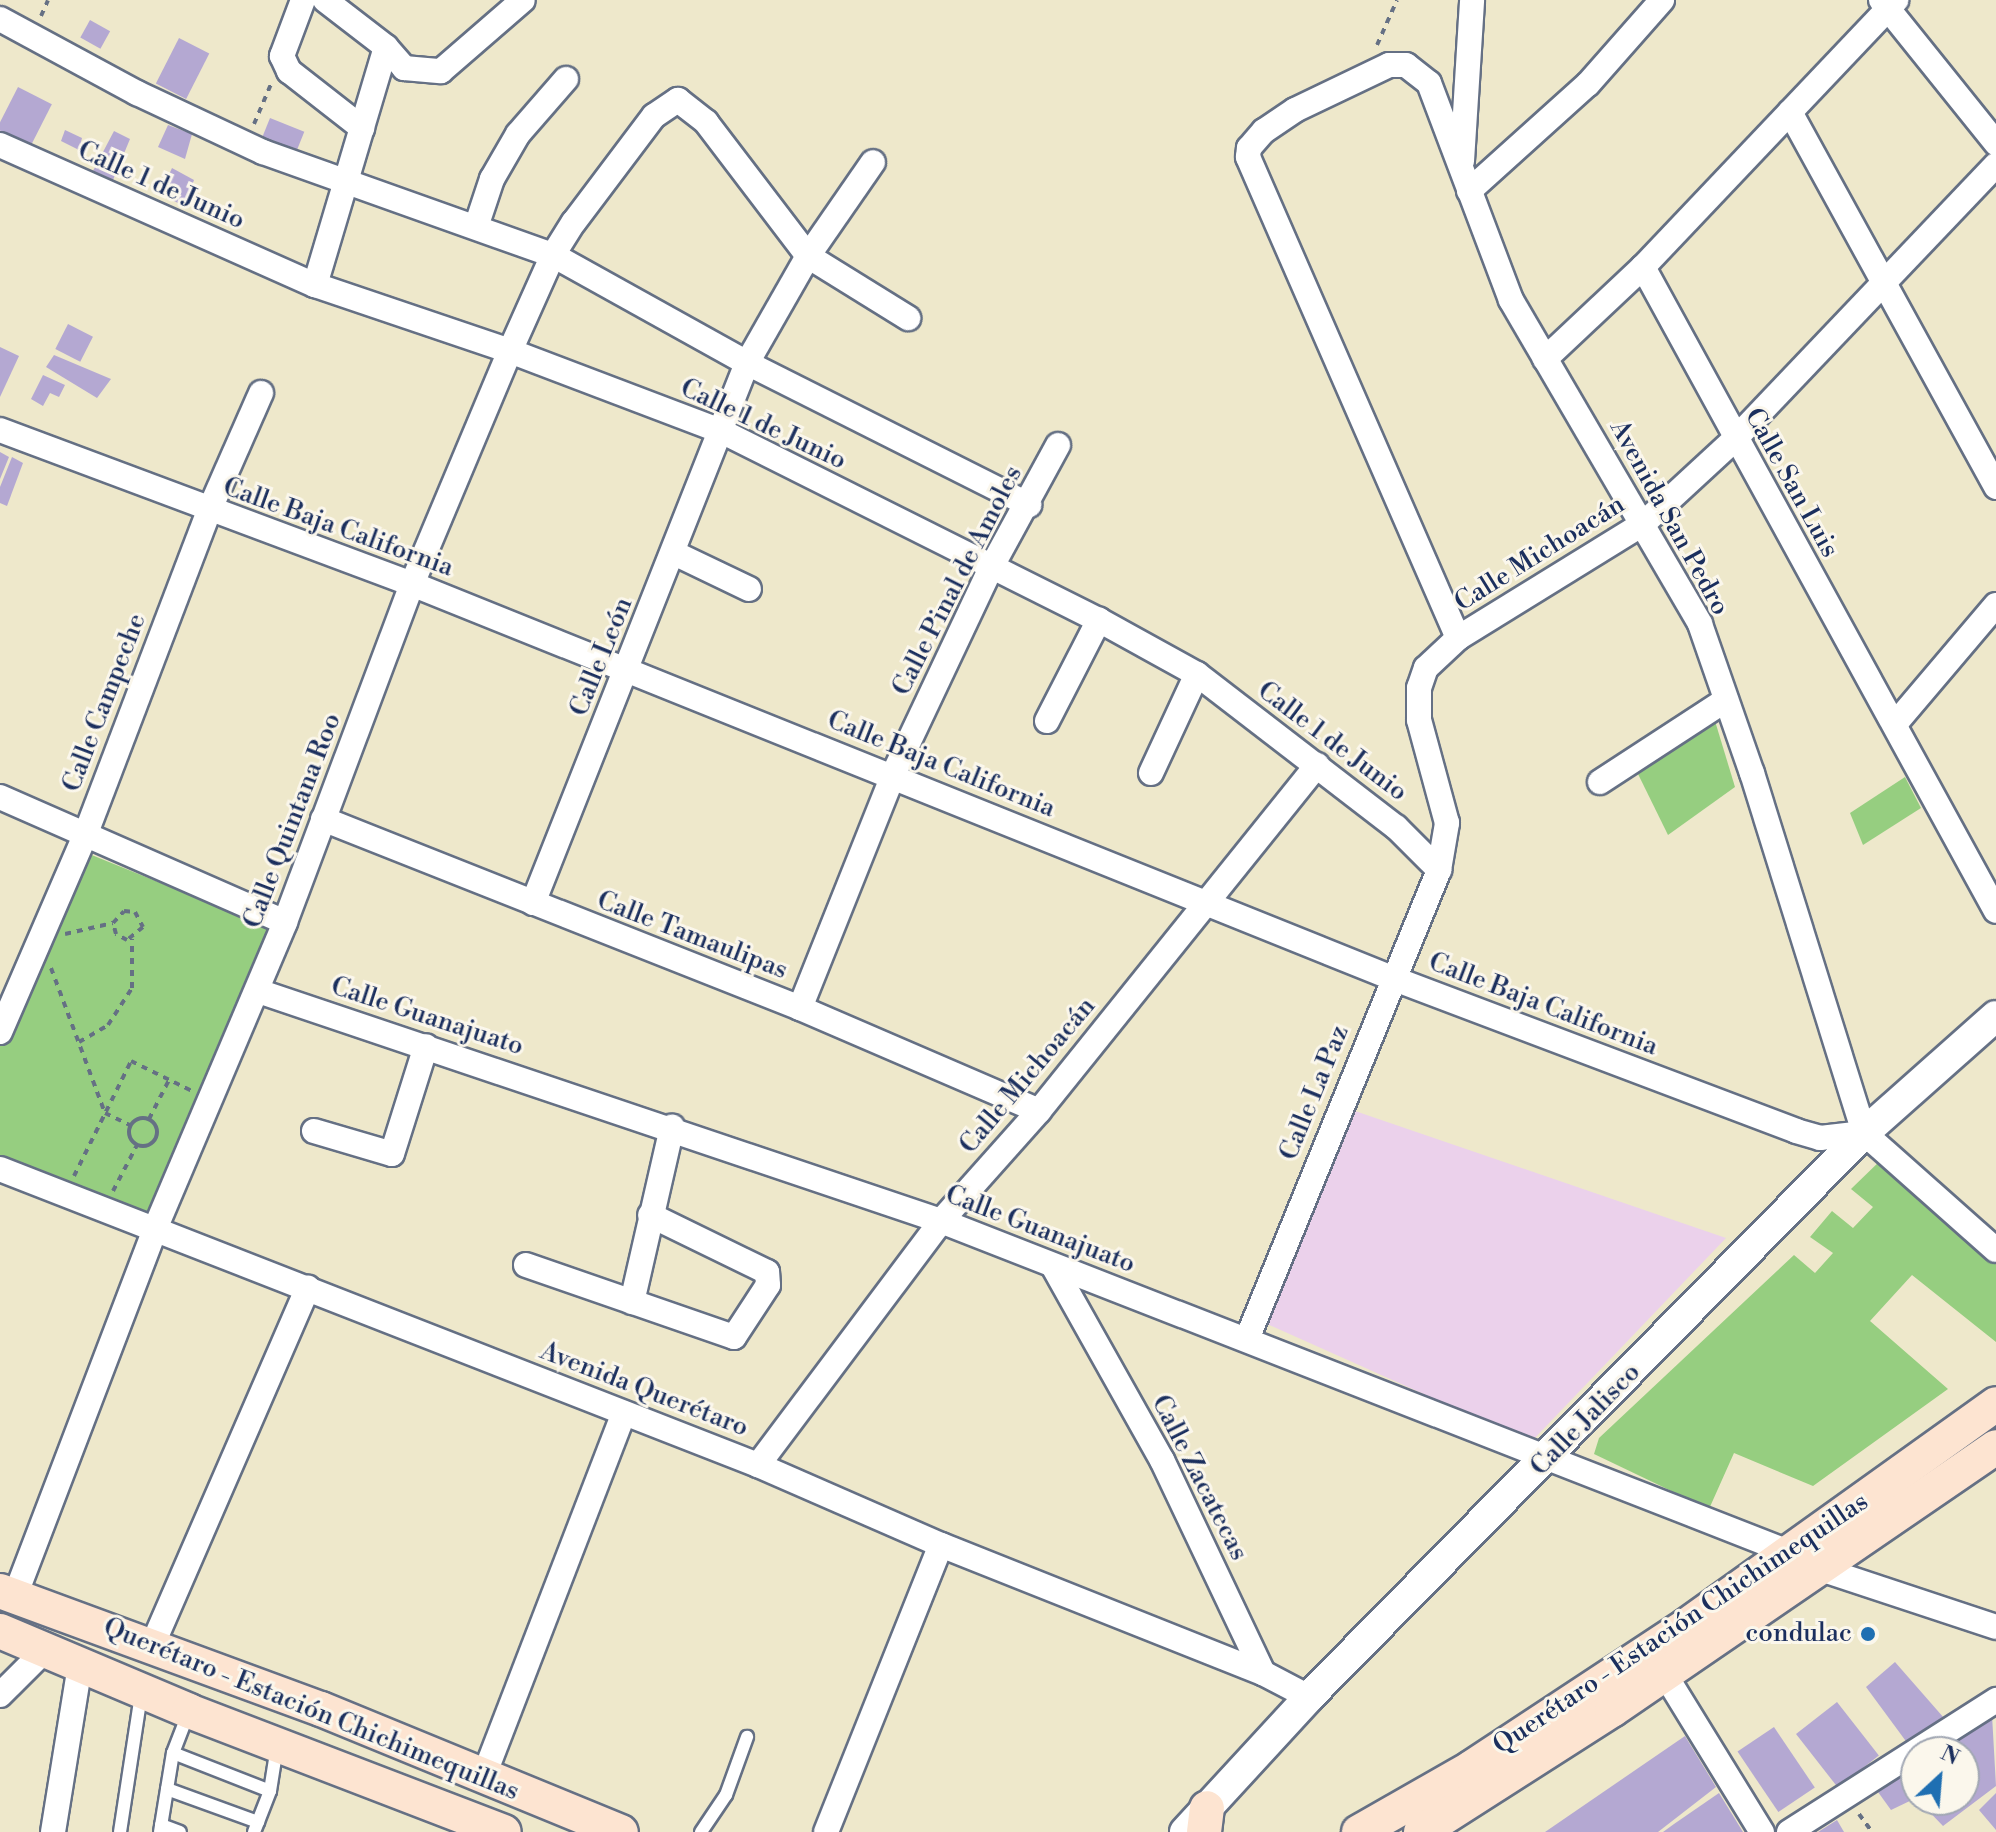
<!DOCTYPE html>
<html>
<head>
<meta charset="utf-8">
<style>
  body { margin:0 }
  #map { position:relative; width:1996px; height:1832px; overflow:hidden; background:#eee8cb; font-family:"Libre Bodoni",serif }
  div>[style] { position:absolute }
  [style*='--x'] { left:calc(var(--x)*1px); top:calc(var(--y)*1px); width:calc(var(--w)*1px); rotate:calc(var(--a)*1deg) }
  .built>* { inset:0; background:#ebd1eb }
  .green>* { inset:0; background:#96ce80 }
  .building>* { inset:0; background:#b4a8d2; transform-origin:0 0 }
  .path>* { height:4px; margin-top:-2px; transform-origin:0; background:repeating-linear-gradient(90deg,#657084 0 6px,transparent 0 12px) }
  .path>.ring { margin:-2px; padding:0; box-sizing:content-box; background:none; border:4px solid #657084; border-radius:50% }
  .roads { filter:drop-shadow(2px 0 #657084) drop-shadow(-2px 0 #657084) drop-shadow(0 2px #657084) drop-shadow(0 -2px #657084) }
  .service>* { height:12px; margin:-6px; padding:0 6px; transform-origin:6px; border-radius:6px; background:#fff }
  .minor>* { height:24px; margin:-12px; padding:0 12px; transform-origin:12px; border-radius:12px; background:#fff }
  .tertiary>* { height:30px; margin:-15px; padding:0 15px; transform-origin:15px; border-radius:15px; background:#fff }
  .secondary>* { height:34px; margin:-17px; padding:0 17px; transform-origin:17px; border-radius:17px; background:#fde4d1 }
  .dots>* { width:22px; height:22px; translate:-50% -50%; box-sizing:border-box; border:4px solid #fbf7ec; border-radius:50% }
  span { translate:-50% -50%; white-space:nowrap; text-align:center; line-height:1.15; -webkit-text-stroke:6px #fbf7ec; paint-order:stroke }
  .street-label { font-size:26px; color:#1b2f5e }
  .poi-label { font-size:26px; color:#1b2f5e }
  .right { translate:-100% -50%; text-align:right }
  .north { position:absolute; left:1900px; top:1736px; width:80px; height:80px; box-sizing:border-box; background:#fbf7ec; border:2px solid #a1a7b3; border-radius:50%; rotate:26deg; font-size:22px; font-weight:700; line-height:32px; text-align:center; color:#1b2f5e }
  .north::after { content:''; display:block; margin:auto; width:28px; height:36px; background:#1f6fb2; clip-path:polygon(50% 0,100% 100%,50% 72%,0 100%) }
</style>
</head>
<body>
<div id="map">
  <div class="built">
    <i style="clip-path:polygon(1355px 1111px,1726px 1238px,1531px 1442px,1267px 1324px)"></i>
  </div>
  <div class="green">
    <i style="clip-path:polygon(1715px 721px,1735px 787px,1668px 835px,1638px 774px)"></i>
    <i style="clip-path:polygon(1905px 777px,1921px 808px,1863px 845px,1850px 813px)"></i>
    <i style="clip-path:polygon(77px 849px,276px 930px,154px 1225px,0 1165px,0 1040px)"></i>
    <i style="clip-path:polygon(1884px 1157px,1996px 1262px,1996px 1342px,1912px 1275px,1870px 1321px,1948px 1389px,1813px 1486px,1734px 1453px,1709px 1509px,1594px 1454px,1599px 1438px,1794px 1255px,1815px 1273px,1833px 1253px,1810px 1237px,1832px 1211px,1853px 1228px,1873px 1207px,1851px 1189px)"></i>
  </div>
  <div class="building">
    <i style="left:90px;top:20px;width:23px;height:20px;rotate:29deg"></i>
    <i style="left:179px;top:38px;width:34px;height:51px;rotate:27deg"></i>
    <i style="left:18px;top:87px;width:38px;height:47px;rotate:27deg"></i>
    <i style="left:270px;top:118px;width:37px;height:22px;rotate:22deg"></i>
    <i style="clip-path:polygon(168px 125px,192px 134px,185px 159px,158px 147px)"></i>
    <i style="clip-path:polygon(65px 130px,82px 138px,79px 150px,61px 141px)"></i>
    <i style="clip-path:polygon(114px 131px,130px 139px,113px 180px,93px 171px)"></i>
    <i style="clip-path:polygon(172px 168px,194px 180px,184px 206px,160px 194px)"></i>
    <i style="left:68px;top:324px;width:28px;height:28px;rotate:27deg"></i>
    <i style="clip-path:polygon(0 347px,19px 356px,0 397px)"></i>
    <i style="clip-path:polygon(54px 355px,111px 379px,97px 398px,46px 367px)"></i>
    <i style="clip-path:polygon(43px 375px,65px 385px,59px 397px,50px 393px,43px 406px,31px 399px)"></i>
    <i style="clip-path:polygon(0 452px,9px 457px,0 479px)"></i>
    <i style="clip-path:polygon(12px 457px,23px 463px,7px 506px,0 503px,0 487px)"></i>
    <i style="clip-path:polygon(1895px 1662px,1944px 1718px,1908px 1744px,1866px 1687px)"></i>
    <i style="left:1837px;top:1702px;width:68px;height:52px;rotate:52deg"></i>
    <i style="clip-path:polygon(1992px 1715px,1996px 1786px,1943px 1826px,1918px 1800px,1964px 1800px,1964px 1752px,1938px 1752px)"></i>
    <i style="left:1774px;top:1727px;width:73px;height:44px;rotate:56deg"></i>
    <i style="clip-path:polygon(1685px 1736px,1716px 1787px,1658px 1832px,1545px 1832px)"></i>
    <i style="clip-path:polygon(1916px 1767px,1916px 1798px,1891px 1810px,1878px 1792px)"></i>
    <i style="clip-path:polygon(1719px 1793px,1743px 1832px,1663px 1832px,1674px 1824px)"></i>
    <i style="clip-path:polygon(1996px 1793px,1996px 1830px,1979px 1810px)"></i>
    <i style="clip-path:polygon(1837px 1820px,1844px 1832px,1818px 1832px)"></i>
  </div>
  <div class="path">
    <i style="--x:41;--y:16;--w:17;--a:-66"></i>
    <i style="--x:1377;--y:45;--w:49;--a:-66"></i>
    <i style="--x:254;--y:124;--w:43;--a:-67"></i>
    <i style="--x:65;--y:934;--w:49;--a:-12.9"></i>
    <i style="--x:113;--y:923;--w:16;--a:-47"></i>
    <i style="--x:124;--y:911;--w:11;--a:5"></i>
    <i style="--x:135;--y:912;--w:17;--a:62"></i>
    <i style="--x:143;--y:927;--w:21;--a:141"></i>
    <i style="--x:127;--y:940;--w:13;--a:-151"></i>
    <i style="--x:116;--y:934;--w:11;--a:-105"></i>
    <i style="--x:51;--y:968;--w:155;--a:69.6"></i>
    <i style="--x:105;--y:1113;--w:28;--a:26"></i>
    <i style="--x:79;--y:1042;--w:34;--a:-30"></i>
    <i style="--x:108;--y:1025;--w:44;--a:-57"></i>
    <i style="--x:132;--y:988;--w:49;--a:-90"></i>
    <i class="ring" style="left:129px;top:1118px;width:24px;height:24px"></i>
    <i style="--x:149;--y:1119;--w:44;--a:-62.9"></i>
    <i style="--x:74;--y:1176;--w:128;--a:-63.6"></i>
    <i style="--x:131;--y:1061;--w:68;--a:26.2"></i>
    <i style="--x:113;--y:1191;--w:52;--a:-62.4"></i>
    <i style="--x:1859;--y:1814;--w:22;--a:54"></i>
  </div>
  <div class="roads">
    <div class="service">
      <i style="--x:173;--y:1753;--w:104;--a:21.4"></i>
      <i style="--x:167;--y:1789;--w:97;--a:19.9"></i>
      <i style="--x:161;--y:1825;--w:20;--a:20"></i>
      <i style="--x:120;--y:1832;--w:139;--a:-81.3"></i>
      <i style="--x:160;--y:1832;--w:80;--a:-80.7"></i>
      <i style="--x:173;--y:1753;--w:42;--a:-69"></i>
      <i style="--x:254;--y:1832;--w:44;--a:-68.7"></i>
      <i style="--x:270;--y:1791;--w:45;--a:-81"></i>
      <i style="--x:701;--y:1832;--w:45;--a:-56"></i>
      <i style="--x:726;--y:1795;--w:62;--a:-70.1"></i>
    </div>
    <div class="minor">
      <i style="--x:303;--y:0;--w:60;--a:110.6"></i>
      <i style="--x:282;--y:56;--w:17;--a:65"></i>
      <i style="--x:289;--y:71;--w:93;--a:38"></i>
      <i style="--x:325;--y:0;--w:77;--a:37.6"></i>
      <i style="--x:386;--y:47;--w:28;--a:49"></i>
      <i style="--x:404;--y:68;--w:37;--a:5"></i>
      <i style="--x:441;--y:71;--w:108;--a:-40.9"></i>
      <i style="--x:1881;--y:0;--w:184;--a:51.2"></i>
      <i style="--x:0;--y:19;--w:156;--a:28.4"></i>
      <i style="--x:137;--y:93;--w:139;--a:25.1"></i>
      <i style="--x:263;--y:152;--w:308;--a:19.6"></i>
      <i style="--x:553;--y:255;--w:222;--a:29.1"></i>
      <i style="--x:747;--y:363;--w:316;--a:26.7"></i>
      <i style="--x:1790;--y:112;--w:428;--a:61.2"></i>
      <i style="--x:0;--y:145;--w:345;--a:24"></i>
      <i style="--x:315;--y:285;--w:206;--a:18.7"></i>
      <i style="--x:510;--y:351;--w:226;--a:20.8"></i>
      <i style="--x:721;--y:431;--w:423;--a:26.6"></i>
      <i style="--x:1099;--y:620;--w:112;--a:28.9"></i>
      <i style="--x:1197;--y:674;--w:251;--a:37.6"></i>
      <i style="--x:1396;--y:827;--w:61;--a:45"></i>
      <i style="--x:1462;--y:161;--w:161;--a:-86.4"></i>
      <i style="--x:1469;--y:191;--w:160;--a:-42"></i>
      <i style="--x:1588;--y:84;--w:112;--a:-48.6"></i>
      <i style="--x:476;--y:227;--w:51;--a:-71.6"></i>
      <i style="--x:492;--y:179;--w:52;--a:-60"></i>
      <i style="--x:518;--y:134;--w:73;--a:-48.9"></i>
      <i style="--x:1643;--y:267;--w:734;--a:61.27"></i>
      <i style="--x:315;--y:285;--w:248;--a:-73.4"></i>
      <i style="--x:1545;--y:359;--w:134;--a:-43.2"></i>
      <i style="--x:1643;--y:267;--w:368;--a:-46.5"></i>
      <i style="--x:0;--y:430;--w:440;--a:20.5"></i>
      <i style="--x:412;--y:584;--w:1056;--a:21.9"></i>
      <i style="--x:1392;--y:978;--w:432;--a:20.7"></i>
      <i style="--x:1796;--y:1131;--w:25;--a:16"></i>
      <i style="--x:1820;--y:1138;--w:44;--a:-6.5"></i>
      <i style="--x:674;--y:553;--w:83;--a:25.6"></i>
      <i style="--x:1458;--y:638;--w:525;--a:-113.59"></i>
      <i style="--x:1248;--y:157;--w:9;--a:-84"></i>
      <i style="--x:1249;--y:148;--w:23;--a:-49"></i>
      <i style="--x:1264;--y:131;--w:37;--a:-34"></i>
      <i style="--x:1295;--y:110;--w:104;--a:-25.6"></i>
      <i style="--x:1389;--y:65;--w:17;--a:0"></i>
      <i style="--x:1406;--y:65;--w:29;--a:38"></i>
      <i style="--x:1429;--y:83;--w:232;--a:69.3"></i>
      <i style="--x:1511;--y:300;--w:375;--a:59.7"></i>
      <i style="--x:1700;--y:624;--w:158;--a:70.8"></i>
      <i style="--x:1752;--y:773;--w:377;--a:72.7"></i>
      <i style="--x:1047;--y:721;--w:114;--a:-62.8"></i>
      <i style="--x:1895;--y:724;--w:156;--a:-49.7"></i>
      <i style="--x:1151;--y:773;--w:109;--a:-65.1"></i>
      <i style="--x:1600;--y:782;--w:150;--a:-33.1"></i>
      <i style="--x:0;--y:797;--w:311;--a:23.7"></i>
      <i style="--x:323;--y:819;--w:513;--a:21.61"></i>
      <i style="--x:800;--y:1008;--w:260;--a:23.3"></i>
      <i style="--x:533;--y:903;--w:581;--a:-68.38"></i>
      <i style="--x:747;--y:363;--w:123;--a:-60.3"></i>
      <i style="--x:808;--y:256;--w:114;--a:-55.3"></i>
      <i style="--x:258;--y:991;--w:721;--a:18.61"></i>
      <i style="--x:941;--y:1221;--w:913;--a:21.34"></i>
      <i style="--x:800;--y:1008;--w:251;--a:-68.2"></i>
      <i style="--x:893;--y:775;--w:229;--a:-64.7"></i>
      <i style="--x:991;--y:568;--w:140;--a:-61.4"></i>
      <i style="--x:0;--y:1032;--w:217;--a:-66.6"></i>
      <i style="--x:86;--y:833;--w:345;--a:-69.1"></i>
      <i style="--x:209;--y:511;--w:129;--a:-66.2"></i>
      <i style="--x:314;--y:1131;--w:81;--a:16.4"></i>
      <i style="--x:392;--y:1154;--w:113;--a:-72.5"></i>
      <i style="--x:1864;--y:1133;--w:176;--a:41.6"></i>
      <i style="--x:0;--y:1169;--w:814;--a:21.33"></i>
      <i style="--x:758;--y:1465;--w:200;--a:23.6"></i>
      <i style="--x:941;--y:1545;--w:347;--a:21.7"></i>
      <i style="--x:526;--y:1265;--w:220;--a:19.1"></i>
      <i style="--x:734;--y:1337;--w:62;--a:-56.8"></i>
      <i style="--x:768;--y:1285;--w:13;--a:-94"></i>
      <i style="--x:767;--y:1272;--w:130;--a:-154"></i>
      <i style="--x:1053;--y:1266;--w:223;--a:60.7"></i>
      <i style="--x:1162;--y:1460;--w:236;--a:64.6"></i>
      <i style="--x:1263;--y:1673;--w:52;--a:27.6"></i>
      <i style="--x:632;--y:1302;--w:180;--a:-77.1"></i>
      <i style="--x:1247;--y:1339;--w:507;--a:-67.74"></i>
      <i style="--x:1439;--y:870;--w:48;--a:-80.3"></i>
      <i style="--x:1447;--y:823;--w:107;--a:-105.2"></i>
      <i style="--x:1419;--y:720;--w:32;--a:-90"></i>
      <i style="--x:1419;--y:688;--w:21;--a:-71"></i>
      <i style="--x:1426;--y:668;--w:44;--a:-43.2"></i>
      <i style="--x:1458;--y:638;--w:219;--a:-31.7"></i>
      <i style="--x:1644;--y:523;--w:122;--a:-42.7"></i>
      <i style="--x:1734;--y:440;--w:380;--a:-46.4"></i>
      <i style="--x:758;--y:1465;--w:305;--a:-53.1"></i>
      <i style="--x:941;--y:1221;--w:147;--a:-48.3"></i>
      <i style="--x:1039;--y:1111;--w:444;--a:-51.2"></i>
      <i style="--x:1821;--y:1569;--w:184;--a:18.3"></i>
      <i style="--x:15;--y:1596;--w:393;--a:-69.1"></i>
      <i style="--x:155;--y:1229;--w:333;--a:-67"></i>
      <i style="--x:285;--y:922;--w:361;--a:-69.4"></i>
      <i style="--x:412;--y:584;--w:253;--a:-67.2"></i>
      <i style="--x:510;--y:351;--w:105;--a:-65.9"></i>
      <i style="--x:553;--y:255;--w:39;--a:-58"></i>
      <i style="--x:574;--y:222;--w:133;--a:-53"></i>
      <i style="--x:654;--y:116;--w:29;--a:-34"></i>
      <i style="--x:678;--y:100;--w:36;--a:38"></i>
      <i style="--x:706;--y:122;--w:168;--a:52.7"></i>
      <i style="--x:808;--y:256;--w:118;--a:31.8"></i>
      <i style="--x:152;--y:1646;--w:391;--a:-66.5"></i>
      <i style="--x:1664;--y:1673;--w:187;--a:58.4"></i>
      <i style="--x:0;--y:1695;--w:62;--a:-45"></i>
      <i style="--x:483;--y:1778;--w:391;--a:-68.9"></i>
      <i style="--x:53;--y:1832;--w:168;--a:-80.8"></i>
      <i style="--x:826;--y:1832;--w:309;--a:-68.2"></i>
      <i style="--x:1789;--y:1832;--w:246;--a:-32.5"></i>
    </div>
    <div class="tertiary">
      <i style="--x:1185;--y:1832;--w:183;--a:-47.4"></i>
      <i style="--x:1309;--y:1697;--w:791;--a:-45.46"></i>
      <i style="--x:1864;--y:1133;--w:176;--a:-41.6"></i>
    </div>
    <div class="secondary">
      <i style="--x:0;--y:1591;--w:342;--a:20.2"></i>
      <i style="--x:321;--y:1709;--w:324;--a:22.3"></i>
      <i style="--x:0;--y:1631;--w:205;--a:22.9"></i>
      <i style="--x:189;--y:1711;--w:337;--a:21"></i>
      <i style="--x:1204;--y:1832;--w:24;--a:-83"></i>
      <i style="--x:1359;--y:1832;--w:129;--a:-29.7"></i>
      <i style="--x:1471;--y:1768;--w:258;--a:-33.4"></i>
      <i style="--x:1686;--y:1626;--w:381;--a:-35.6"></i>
      <i style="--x:1421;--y:1832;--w:227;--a:-32.6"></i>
      <i style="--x:1612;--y:1710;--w:465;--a:-34.4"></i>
    </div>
  </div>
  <div class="dots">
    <i style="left:1868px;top:1634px;background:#1f6fb2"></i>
  </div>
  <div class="street-label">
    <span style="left:161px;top:186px;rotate:24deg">Calle 1 de Junio</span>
    <span style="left:763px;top:425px;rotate:25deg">Calle 1 de Junio</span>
    <span style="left:1791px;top:483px;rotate:61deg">Calle San Luis</span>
    <span style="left:1669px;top:518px;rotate:61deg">Avenida San Pedro</span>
    <span style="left:338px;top:528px;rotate:20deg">Calle Baja California</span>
    <span style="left:1540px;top:554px;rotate:-32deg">Calle Michoacán</span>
    <span style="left:958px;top:581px;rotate:-63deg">Calle Pinal de Amoles</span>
    <span style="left:602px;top:657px;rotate:-68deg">Calle León</span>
    <span style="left:105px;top:703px;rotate:-69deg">Calle Campeche</span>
    <span style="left:1332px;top:742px;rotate:37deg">Calle 1 de Junio</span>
    <span style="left:941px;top:765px;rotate:22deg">Calle Baja California</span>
    <span style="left:293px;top:821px;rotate:-69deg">Calle Quintana Roo</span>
    <span style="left:692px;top:936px;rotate:21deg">Calle Tamaulipas</span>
    <span style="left:1543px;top:1005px;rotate:21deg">Calle Baja California</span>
    <span style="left:427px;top:1017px;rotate:18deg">Calle Guanajuato</span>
    <span style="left:1028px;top:1076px;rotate:-50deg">Calle Michoacán</span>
    <span style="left:1315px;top:1093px;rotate:-68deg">Calle La Paz</span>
    <span style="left:1040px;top:1230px;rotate:21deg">Calle Guanajuato</span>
    <span style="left:644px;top:1390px;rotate:21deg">Avenida Querétaro</span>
    <span style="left:1586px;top:1420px;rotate:-46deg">Calle Jalisco</span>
    <span style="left:1199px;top:1478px;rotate:63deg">Calle Zacatecas</span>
    <span style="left:1681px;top:1624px;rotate:-34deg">Querétaro - Estación Chichimequillas</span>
    <span style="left:311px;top:1710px;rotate:22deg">Querétaro - Estación Chichimequillas</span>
  </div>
  <div class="poi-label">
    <span class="right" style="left:1852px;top:1634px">condulac</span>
  </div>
  <div class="north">N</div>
</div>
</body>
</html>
